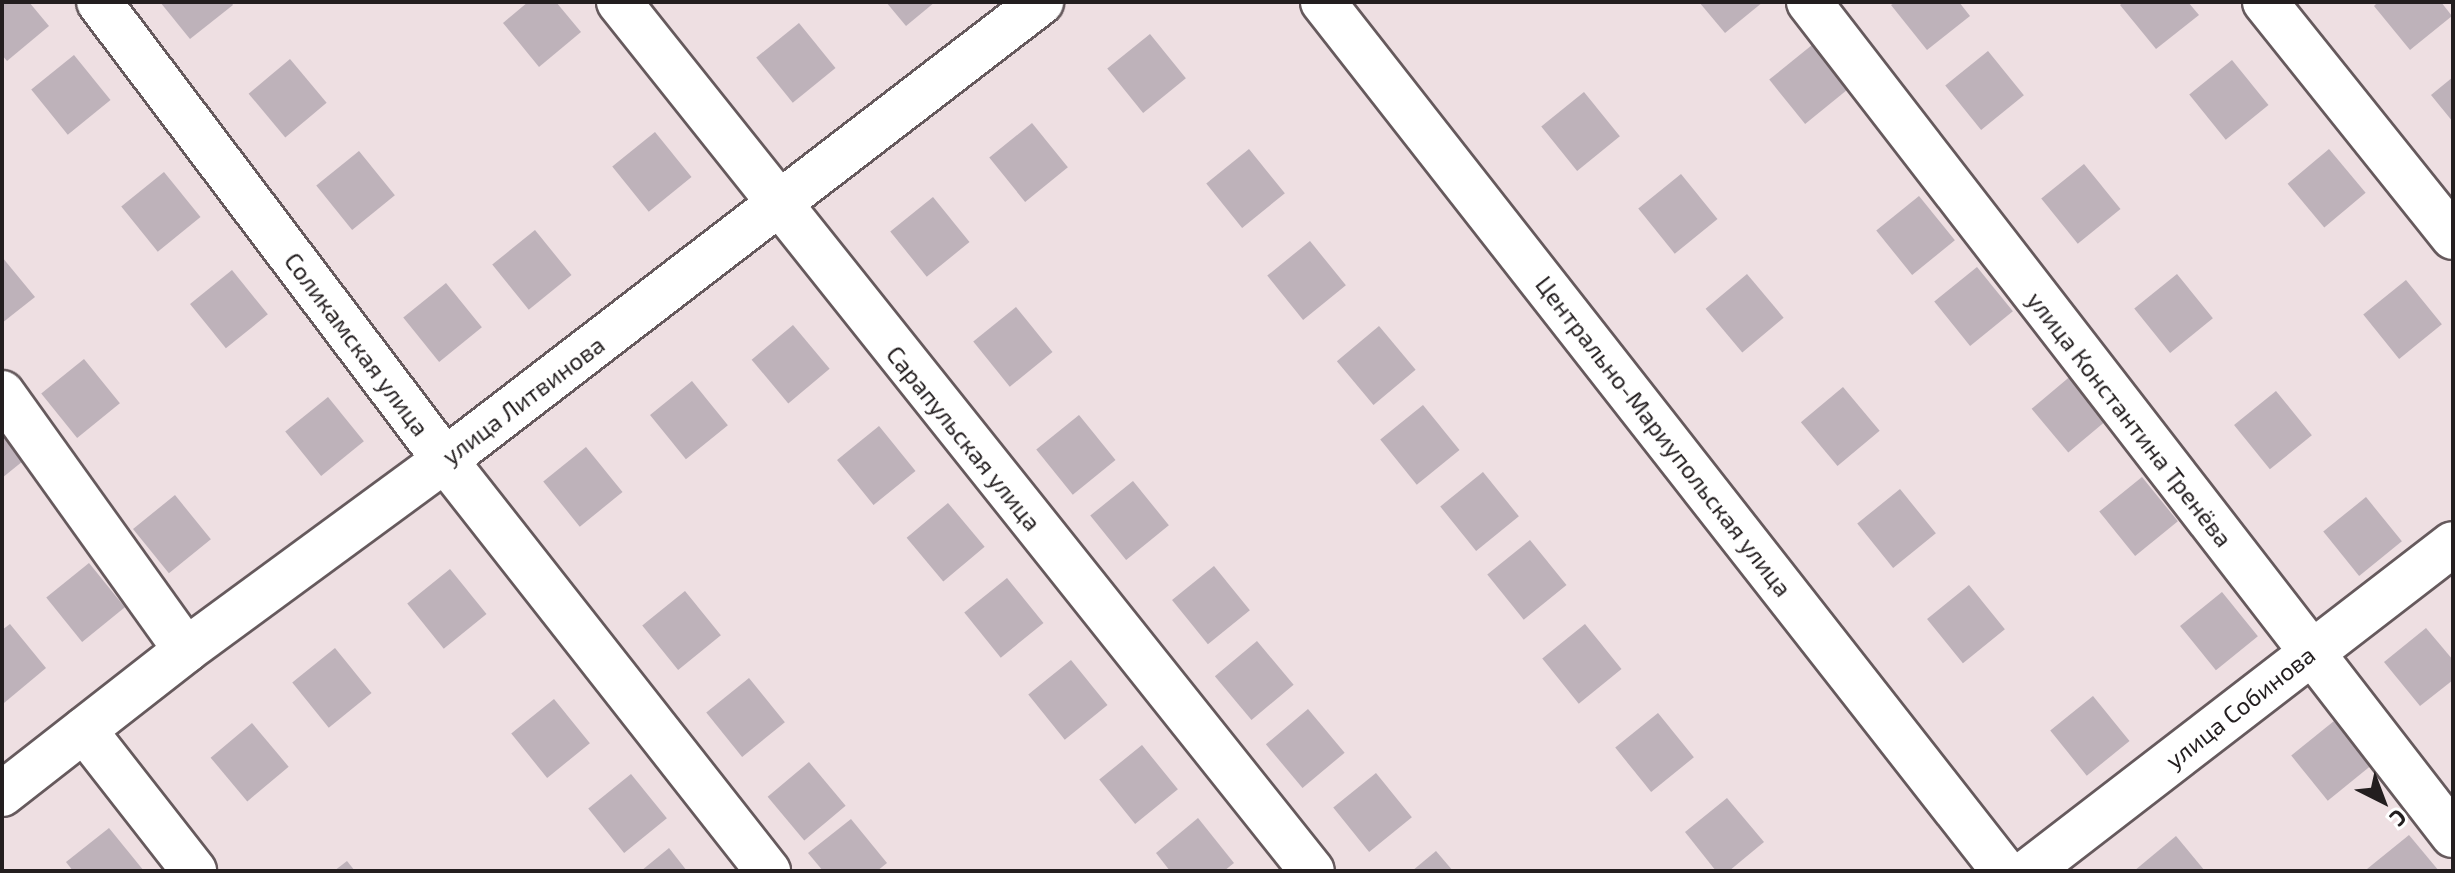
<!DOCTYPE html>
<html>
<head>
<meta charset="utf-8">
<style>
  body { margin:0 }
  #map { position:relative; width:2455px; height:873px; overflow:hidden; background:#eedfe2; font-family:"Exo 2",sans-serif }
  div>[style] { position:absolute }
  [style*='--x'] { left:calc(var(--x)*1px); top:calc(var(--y)*1px); width:calc(var(--w)*1px); rotate:calc(var(--a)*1deg) }
  .building>* { inset:0; background:#beb2ba; transform-origin:0 0 }
  .roads { filter:drop-shadow(2px 0 #665a5d) drop-shadow(-2px 0 #665a5d) drop-shadow(0 2px #665a5d) drop-shadow(0 -2px #665a5d) }
  .minor>* { height:44px; margin:-22px; padding:0 22px; transform-origin:22px; border-radius:22px; background:#fff }
  span { translate:-50% -50%; white-space:nowrap; text-align:center; line-height:1.15; -webkit-text-stroke:6px #fff; paint-order:stroke }
  .street-label { font-size:24px; color:#231e1f }
  .frame { position:absolute; inset:0; border:4px solid #231e1f; pointer-events:none }
  .north { position:absolute; left:2343px; top:761px; width:80px; height:80px; -webkit-text-stroke:6px #fff; paint-order:stroke; rotate:138deg; font-size:22px; font-weight:700; line-height:32px; text-align:center; color:#231e1f }
  .north::after { content:''; display:block; margin:auto; width:28px; height:36px; background:#231e1f; clip-path:polygon(50% 0,100% 100%,50% 72%,0 100%) }
</style>
</head>
<body>
<div id="map">
  <div class="building">
    <i style="clip-path:polygon(2px 2px,29px 2px,49px 26px,7px 61px,2px 55px)"></i>
    <i style="clip-path:polygon(160px 2px,231px 2px,233px 5px,190px 39px)"></i>
    <i style="clip-path:polygon(528px 2px,556px 2px,581px 32px,539px 67px,503px 23px)"></i>
    <i style="clip-path:polygon(886px 2px,935px 2px,906px 26px)"></i>
    <i style="clip-path:polygon(1699px 2px,1763px 2px,1725px 33px)"></i>
    <i style="clip-path:polygon(1896px 2px,1959px 2px,1970px 16px,1927px 50px,1891px 5px)"></i>
    <i style="clip-path:polygon(2124px 2px,2188px 2px,2199px 15px,2156px 49px,2120px 5px)"></i>
    <i style="clip-path:polygon(2378px 2px,2441px 2px,2452px 16px,2410px 50px,2374px 6px)"></i>
    <i style="left:799px;top:23px;width:58px;height:55px;rotate:51deg"></i>
    <i style="left:1150px;top:34px;width:57px;height:55px;rotate:51deg"></i>
    <i style="left:1812px;top:45px;width:57px;height:55px;rotate:51deg"></i>
    <i style="left:1988px;top:51px;width:57px;height:55px;rotate:51deg"></i>
    <i style="left:74px;top:55px;width:58px;height:55px;rotate:51deg"></i>
    <i style="left:290px;top:59px;width:57px;height:54px;rotate:50deg"></i>
    <i style="left:2232px;top:60px;width:58px;height:55px;rotate:51deg"></i>
    <i style="clip-path:polygon(2453px 77px,2453px 122px,2431px 95px)"></i>
    <i style="left:1584px;top:92px;width:57px;height:55px;rotate:51deg"></i>
    <i style="left:1032px;top:123px;width:57px;height:55px;rotate:51deg"></i>
    <i style="left:655px;top:132px;width:58px;height:55px;rotate:51deg"></i>
    <i style="left:1249px;top:149px;width:57px;height:55px;rotate:51deg"></i>
    <i style="left:2329px;top:149px;width:57px;height:54px;rotate:50deg"></i>
    <i style="left:359px;top:151px;width:57px;height:55px;rotate:51deg"></i>
    <i style="left:2084px;top:164px;width:58px;height:55px;rotate:51deg"></i>
    <i style="left:164px;top:172px;width:58px;height:55px;rotate:51deg"></i>
    <i style="left:1681px;top:174px;width:58px;height:55px;rotate:51deg"></i>
    <i style="left:1919px;top:196px;width:57px;height:55px;rotate:51deg"></i>
    <i style="left:933px;top:197px;width:58px;height:55px;rotate:51deg"></i>
    <i style="left:535px;top:230px;width:58px;height:55px;rotate:51deg"></i>
    <i style="left:1310px;top:241px;width:57px;height:55px;rotate:51deg"></i>
    <i style="clip-path:polygon(2px 257px,35px 297px,2px 323px)"></i>
    <i style="left:1977px;top:267px;width:57px;height:55px;rotate:51deg"></i>
    <i style="left:232px;top:270px;width:57px;height:54px;rotate:51deg"></i>
    <i style="left:1747px;top:274px;width:57px;height:54px;rotate:50deg"></i>
    <i style="left:2177px;top:274px;width:57px;height:55px;rotate:51deg"></i>
    <i style="left:2406px;top:280px;width:57px;height:55px;rotate:51deg"></i>
    <i style="left:446px;top:283px;width:57px;height:55px;rotate:51deg"></i>
    <i style="left:1016px;top:307px;width:58px;height:55px;rotate:51deg"></i>
    <i style="left:793px;top:325px;width:57px;height:54px;rotate:50deg"></i>
    <i style="left:1379px;top:326px;width:57px;height:55px;rotate:50deg"></i>
    <i style="left:84px;top:359px;width:57px;height:55px;rotate:51deg"></i>
    <i style="left:2073px;top:374px;width:57px;height:54px;rotate:50deg"></i>
    <i style="left:692px;top:381px;width:57px;height:54px;rotate:51deg"></i>
    <i style="left:1843px;top:387px;width:57px;height:55px;rotate:50deg"></i>
    <i style="left:2276px;top:391px;width:57px;height:54px;rotate:51deg"></i>
    <i style="left:328px;top:397px;width:57px;height:55px;rotate:51deg"></i>
    <i style="left:1423px;top:405px;width:58px;height:55px;rotate:51deg"></i>
    <i style="left:1079px;top:415px;width:58px;height:55px;rotate:51deg"></i>
    <i style="left:879px;top:426px;width:58px;height:54px;rotate:51deg"></i>
    <i style="clip-path:polygon(2px 435px,23px 461px,2px 478px)"></i>
    <i style="left:586px;top:447px;width:58px;height:55px;rotate:51deg"></i>
    <i style="left:1483px;top:472px;width:57px;height:55px;rotate:51deg"></i>
    <i style="left:2142px;top:477px;width:57px;height:55px;rotate:51deg"></i>
    <i style="left:1133px;top:481px;width:57px;height:55px;rotate:51deg"></i>
    <i style="left:1900px;top:489px;width:57px;height:55px;rotate:51deg"></i>
    <i style="left:175px;top:495px;width:57px;height:54px;rotate:51deg"></i>
    <i style="left:2366px;top:497px;width:57px;height:55px;rotate:51deg"></i>
    <i style="left:948px;top:503px;width:57px;height:54px;rotate:50deg"></i>
    <i style="left:1530px;top:540px;width:58px;height:55px;rotate:51deg"></i>
    <i style="left:89px;top:563px;width:57px;height:55px;rotate:51deg"></i>
    <i style="left:1214px;top:566px;width:57px;height:54px;rotate:51deg"></i>
    <i style="left:450px;top:569px;width:58px;height:55px;rotate:51deg"></i>
    <i style="left:1007px;top:578px;width:58px;height:55px;rotate:51deg"></i>
    <i style="left:1969px;top:585px;width:57px;height:54px;rotate:51deg"></i>
    <i style="left:685px;top:591px;width:57px;height:55px;rotate:51deg"></i>
    <i style="left:2222px;top:592px;width:57px;height:54px;rotate:51deg"></i>
    <i style="clip-path:polygon(10px 624px,46px 668px,4px 703px,2px 630px)"></i>
    <i style="left:1585px;top:624px;width:58px;height:55px;rotate:51deg"></i>
    <i style="clip-path:polygon(2426px 628px,2453px 660px,2453px 680px,2420px 706px,2384px 662px)"></i>
    <i style="left:1257px;top:641px;width:57px;height:55px;rotate:50deg"></i>
    <i style="left:335px;top:648px;width:58px;height:55px;rotate:51deg"></i>
    <i style="left:1071px;top:660px;width:58px;height:55px;rotate:51deg"></i>
    <i style="left:749px;top:678px;width:57px;height:55px;rotate:51deg"></i>
    <i style="left:2093px;top:696px;width:58px;height:55px;rotate:51deg"></i>
    <i style="left:554px;top:699px;width:57px;height:55px;rotate:51deg"></i>
    <i style="left:1308px;top:709px;width:57px;height:55px;rotate:50deg"></i>
    <i style="left:1658px;top:713px;width:57px;height:55px;rotate:51deg"></i>
    <i style="left:2334px;top:721px;width:58px;height:55px;rotate:51deg"></i>
    <i style="left:252px;top:723px;width:57px;height:54px;rotate:50deg"></i>
    <i style="left:1142px;top:745px;width:57px;height:55px;rotate:51deg"></i>
    <i style="left:809px;top:762px;width:57px;height:54px;rotate:50deg"></i>
    <i style="left:1376px;top:773px;width:57px;height:55px;rotate:51deg"></i>
    <i style="left:631px;top:774px;width:57px;height:55px;rotate:51deg"></i>
    <i style="clip-path:polygon(1727px 798px,1764px 842px,1729px 871px,1716px 871px,1685px 832px)"></i>
    <i style="clip-path:polygon(1198px 818px,1234px 863px,1224px 871px,1170px 871px,1156px 853px)"></i>
    <i style="clip-path:polygon(851px 819px,887px 863px,877px 871px,823px 871px,808px 853px)"></i>
    <i style="clip-path:polygon(109px 828px,144px 871px,73px 871px,66px 862px)"></i>
    <i style="clip-path:polygon(2409px 835px,2439px 871px,2369px 871px,2367px 869px)"></i>
    <i style="clip-path:polygon(2176px 836px,2205px 871px,2134px 871px)"></i>
    <i style="clip-path:polygon(669px 848px,687px 871px,641px 871px)"></i>
    <i style="clip-path:polygon(1436px 851px,1453px 871px,1412px 871px)"></i>
    <i style="clip-path:polygon(347px 861px,355px 871px,334px 871px)"></i>
  </div>
  <div class="roads">
    <div class="minor">
      <i style="--x:99;--y:2;--w:574;--a:52.93"></i>
      <i style="--x:445;--y:460;--w:523;--a:51.84"></i>
      <i style="--x:619;--y:2;--w:1111;--a:51.43"></i>
      <i style="--x:1323;--y:2;--w:1104;--a:51.92"></i>
      <i style="--x:1809;--y:2;--w:1053;--a:52.29"></i>
      <i style="--x:2265;--y:2;--w:301;--a:51.3"></i>
      <i style="--x:2;--y:393;--w:316;--a:54.4"></i>
      <i style="--x:84;--y:730;--w:179;--a:52"></i>
      <i style="--x:2;--y:794;--w:234;--a:-38"></i>
      <i style="--x:186;--y:650;--w:321;--a:-36.3"></i>
      <i style="--x:445;--y:460;--w:752;--a:-37.54"></i>
      <i style="--x:2029;--y:871;--w:535;--a:-37.64"></i>
    </div>
  </div>
  <div class="street-label">
    <span style="left:357px;top:344px;rotate:53deg">Соликамская улица</span>
    <span style="left:523px;top:400px;rotate:-37deg">улица Литвинова</span>
    <span style="left:2130px;top:419px;rotate:52deg">улица Константина Тренёва</span>
    <span style="left:1664px;top:436px;rotate:52deg">Центрально-Мариупольская улица</span>
    <span style="left:964px;top:438px;rotate:51deg">Сарапульская улица</span>
    <span style="left:2240px;top:707px;rotate:-38deg">улица Собинова</span>
  </div>
  <div class="frame"></div>
  <div class="north">С</div>
</div>
</body>
</html>
